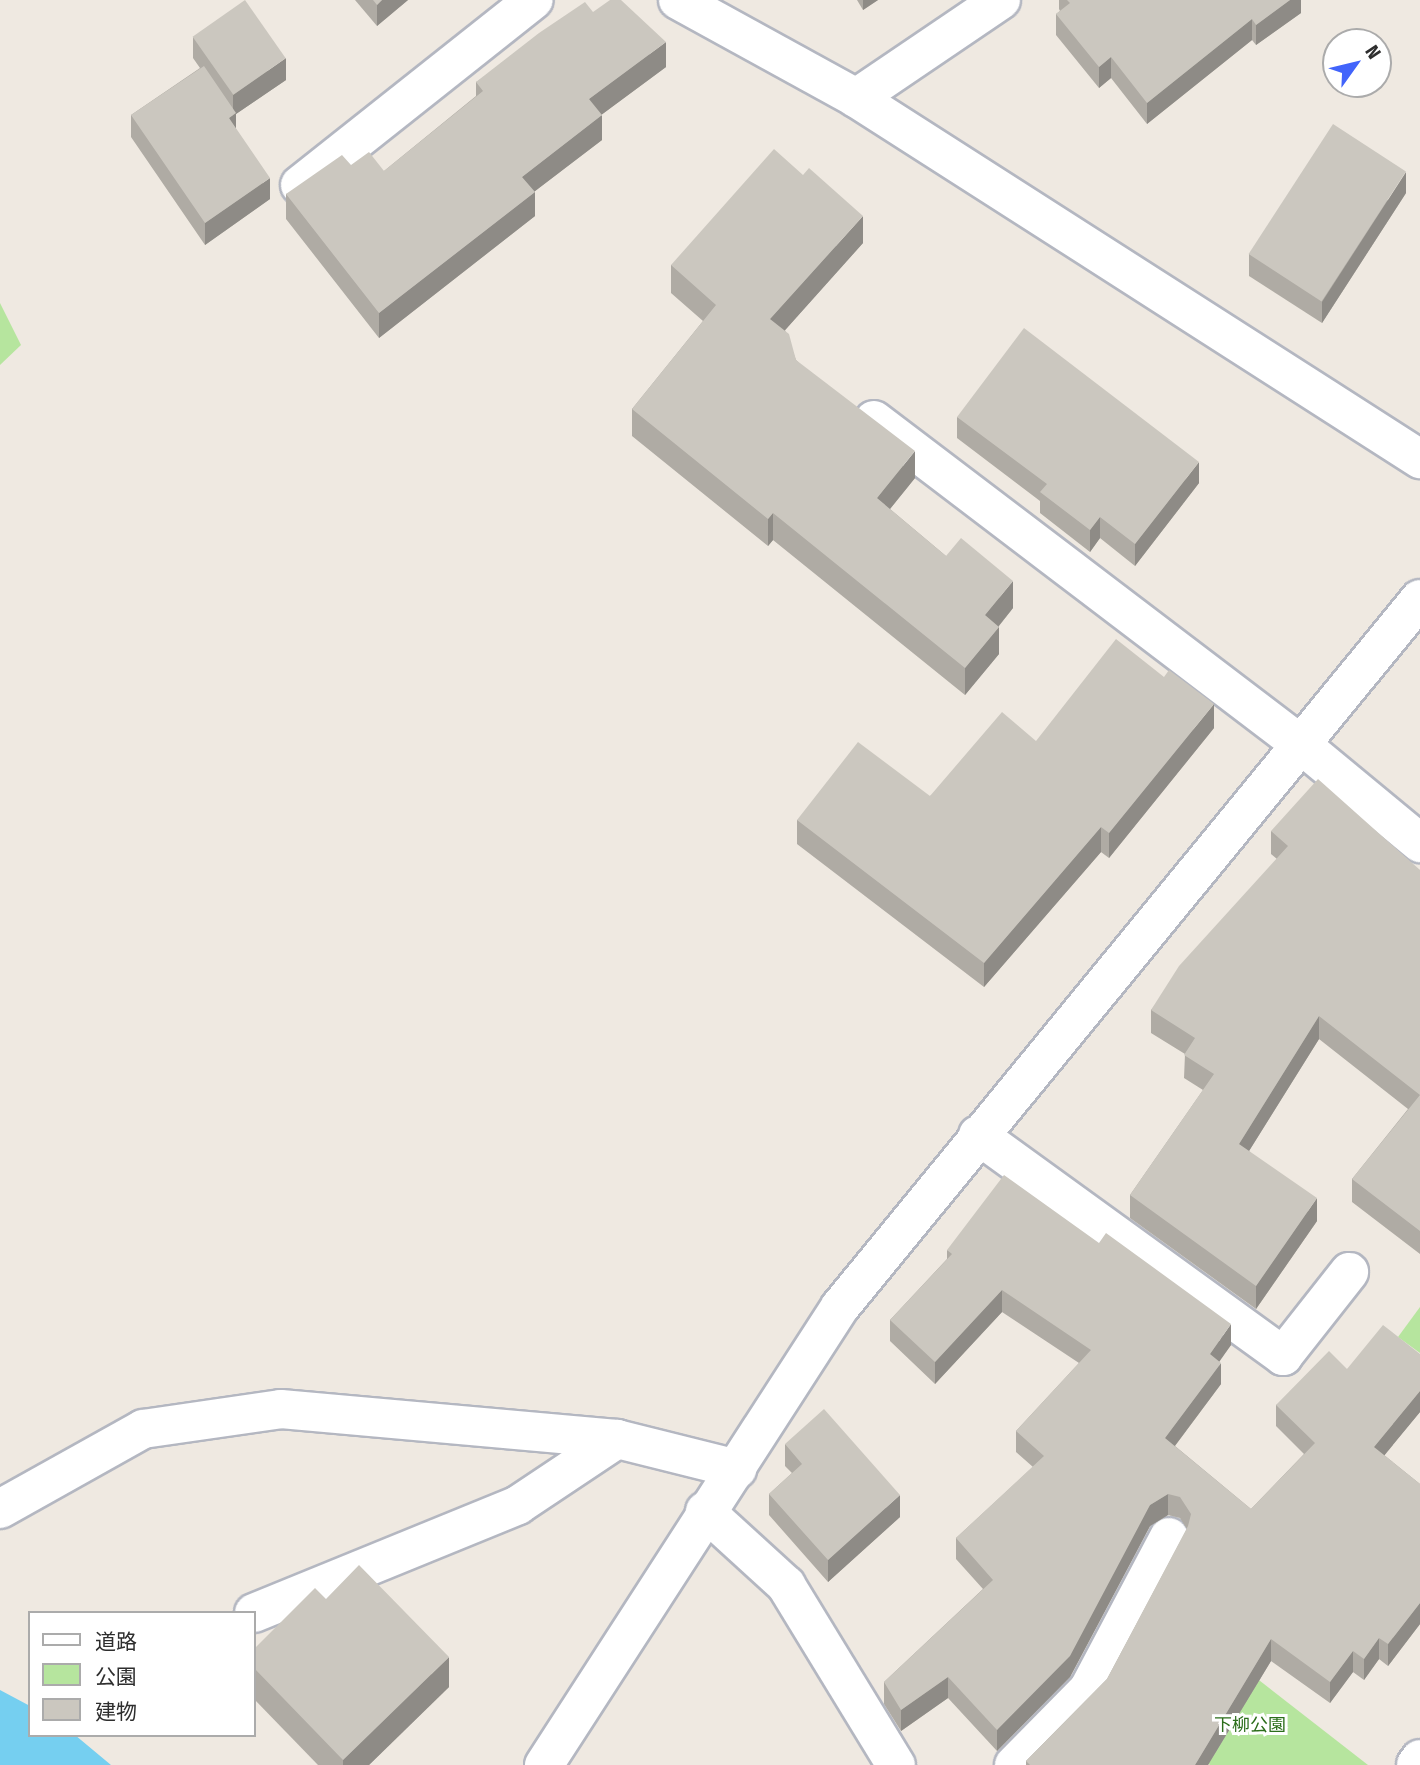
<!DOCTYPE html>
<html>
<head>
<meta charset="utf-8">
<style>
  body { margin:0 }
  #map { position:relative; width:1420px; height:1765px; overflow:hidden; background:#efe9e1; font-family:"Fira Sans Condensed","Noto Sans JP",sans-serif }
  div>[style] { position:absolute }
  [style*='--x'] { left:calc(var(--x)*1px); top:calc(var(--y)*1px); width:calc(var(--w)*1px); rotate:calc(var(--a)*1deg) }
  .green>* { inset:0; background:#b6e59e }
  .water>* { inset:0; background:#75cff0 }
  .roads { filter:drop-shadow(2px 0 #b4b7c1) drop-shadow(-2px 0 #b4b7c1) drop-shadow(0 2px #b4b7c1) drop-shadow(0 -2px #b4b7c1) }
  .minor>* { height:38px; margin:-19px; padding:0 19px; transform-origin:19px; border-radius:19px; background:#fff }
  .wall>* { inset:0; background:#afaba4 }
  .shaded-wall>* { inset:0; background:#8e8b86 }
  .building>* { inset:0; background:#cbc7bf; transform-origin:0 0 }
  span { translate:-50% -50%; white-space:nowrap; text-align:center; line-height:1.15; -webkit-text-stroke:6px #fff; paint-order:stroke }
  .park-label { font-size:18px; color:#2c6e1b }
  .legend { position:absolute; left:28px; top:1611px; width:228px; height:126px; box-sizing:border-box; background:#fff; border:2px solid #ababab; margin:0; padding:9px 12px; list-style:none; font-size:21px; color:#2e2e2e }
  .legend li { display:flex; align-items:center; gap:14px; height:35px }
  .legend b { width:35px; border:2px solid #ababab }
  .north { position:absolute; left:1322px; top:28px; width:70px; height:70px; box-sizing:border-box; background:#fff; border:2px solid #ababab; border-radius:50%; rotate:56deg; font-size:19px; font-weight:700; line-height:28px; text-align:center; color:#2e2e2e }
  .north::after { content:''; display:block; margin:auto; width:24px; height:32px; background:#4264fb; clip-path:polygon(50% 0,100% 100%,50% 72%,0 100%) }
</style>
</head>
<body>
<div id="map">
  <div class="green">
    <i style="clip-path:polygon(0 303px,21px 345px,0 365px)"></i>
    <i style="clip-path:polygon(1420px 1307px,1420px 1353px,1398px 1337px)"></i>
    <i style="clip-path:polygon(1237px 1663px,1368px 1765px,1210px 1765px,1189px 1749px)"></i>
  </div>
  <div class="water">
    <i style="clip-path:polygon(0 1690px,30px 1706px,30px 1735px,75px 1735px,111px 1765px,0 1765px)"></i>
  </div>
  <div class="roads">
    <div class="minor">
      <i style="--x:678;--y:0;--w:203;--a:28.8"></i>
      <i style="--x:856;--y:98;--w:670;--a:32.62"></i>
      <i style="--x:856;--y:98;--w:175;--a:-34.1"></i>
      <i style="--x:300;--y:185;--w:298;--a:-38.4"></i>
      <i style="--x:874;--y:420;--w:540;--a:37.25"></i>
      <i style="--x:1304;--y:747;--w:151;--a:39.6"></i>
      <i style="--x:978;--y:1135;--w:377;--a:35.9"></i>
      <i style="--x:1283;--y:1356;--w:107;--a:-51.8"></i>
      <i style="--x:0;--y:1509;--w:164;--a:-29.2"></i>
      <i style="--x:143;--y:1429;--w:139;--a:-8.2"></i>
      <i style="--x:281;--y:1409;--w:337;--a:5.1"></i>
      <i style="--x:617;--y:1439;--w:124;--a:14"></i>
      <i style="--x:705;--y:1511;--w:110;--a:42.4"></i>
      <i style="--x:786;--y:1585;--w:211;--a:58.6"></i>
      <i style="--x:254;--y:1613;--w:285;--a:-22.2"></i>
      <i style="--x:518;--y:1505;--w:119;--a:-33.7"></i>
      <i style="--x:544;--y:1765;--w:545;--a:-57.13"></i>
      <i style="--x:840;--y:1307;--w:915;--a:-50.68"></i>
      <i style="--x:1014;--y:1765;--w:105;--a:-45.4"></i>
      <i style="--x:1088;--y:1690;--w:173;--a:-62.1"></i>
      <i style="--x:1416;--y:1765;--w:7;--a:-56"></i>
    </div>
  </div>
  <div class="wall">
    <i style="clip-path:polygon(355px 0,408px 0,377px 26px)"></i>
    <i style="clip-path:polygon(857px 0,878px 0,863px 10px)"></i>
    <i style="clip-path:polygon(1059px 0,1301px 0,1301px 13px,1256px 45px,1252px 40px,1147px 124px,1111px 78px,1099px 88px,1056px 35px,1056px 14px,1060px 11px,1059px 9px)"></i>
    <i style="clip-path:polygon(593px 12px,666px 67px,601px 115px,602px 140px,535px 191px,535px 216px,379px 338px,286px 219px,286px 194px,351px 165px,384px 171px,476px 96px,476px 82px)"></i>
    <i style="clip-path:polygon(193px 37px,286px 80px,236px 114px,236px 129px,270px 199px,205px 245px,131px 137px,131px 115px,200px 68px,193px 58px)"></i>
    <i style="clip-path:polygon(1406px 193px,1322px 323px,1249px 276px,1249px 254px)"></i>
    <i style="clip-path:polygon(863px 243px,785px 330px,796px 360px,915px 478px,890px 509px,946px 556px,1013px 608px,999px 626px,999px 654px,965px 695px,773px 540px,768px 546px,632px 436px,632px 409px,703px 321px,671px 293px,671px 265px)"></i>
    <i style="clip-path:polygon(957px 417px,1199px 483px,1135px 566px,1100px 538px,1090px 552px,1040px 513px,1040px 501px,957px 438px)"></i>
    <i style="clip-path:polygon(1214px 728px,1109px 858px,1101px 852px,984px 987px,797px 844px,797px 820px,930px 796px,1036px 741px)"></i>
    <i style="clip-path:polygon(1271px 831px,1420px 870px,1420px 1254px,1352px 1202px,1352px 1179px,1408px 1109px,1319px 1039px,1249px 1151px,1317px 1221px,1256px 1309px,1130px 1218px,1130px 1195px,1203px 1090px,1184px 1078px,1185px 1054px,1151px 1033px,1151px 1010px,1277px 859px,1271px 854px)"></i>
    <i style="clip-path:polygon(947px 1250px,1231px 1345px,1219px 1361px,1221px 1384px,1175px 1446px,1251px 1509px,1304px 1454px,1276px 1426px,1276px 1405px,1347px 1369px,1420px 1354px,1420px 1412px,1384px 1455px,1420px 1484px,1420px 1624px,1388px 1666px,1379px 1659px,1364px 1680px,1353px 1672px,1330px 1703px,1271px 1661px,1208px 1765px,1026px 1765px,1026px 1761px,1107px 1679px,1187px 1529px,1180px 1518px,1168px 1515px,1150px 1526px,1070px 1677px,997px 1751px,948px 1698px,901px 1731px,884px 1704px,884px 1682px,983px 1589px,956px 1559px,956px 1538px,1033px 1467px,1016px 1452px,1016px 1431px,1079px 1363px,1002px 1312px,935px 1384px,890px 1341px,890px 1320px,947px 1259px)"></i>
    <i style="clip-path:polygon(785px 1444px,900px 1517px,828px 1582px,769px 1515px,769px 1494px,792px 1473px,785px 1466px)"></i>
    <i style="clip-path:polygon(326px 1599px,449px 1687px,369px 1765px,318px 1765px,254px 1699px,254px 1649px)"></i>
  </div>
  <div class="shaded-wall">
    <i style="clip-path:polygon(382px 0,408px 0,377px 26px,377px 5px)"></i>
    <i style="clip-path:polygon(863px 0,878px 0,863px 10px)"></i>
    <i style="clip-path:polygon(1290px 0,1301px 0,1301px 13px,1256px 45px,1256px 25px)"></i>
    <i style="clip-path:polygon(1252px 19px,1252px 40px,1147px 124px,1147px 103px)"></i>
    <i style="clip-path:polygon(666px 42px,666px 67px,589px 124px,589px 99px)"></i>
    <i style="clip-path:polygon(1111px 57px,1111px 78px,1099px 88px,1099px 67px)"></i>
    <i style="clip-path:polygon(286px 58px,286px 80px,236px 114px,236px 134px,229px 118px,233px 115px,233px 95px)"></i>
    <i style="clip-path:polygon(602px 115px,602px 140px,522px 201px,522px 177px)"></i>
    <i style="clip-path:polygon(1406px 172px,1406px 193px,1322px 323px,1322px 302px)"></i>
    <i style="clip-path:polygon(270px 178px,270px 199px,205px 245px,205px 223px)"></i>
    <i style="clip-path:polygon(535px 192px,535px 216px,379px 338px,379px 313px)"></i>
    <i style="clip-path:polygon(863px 216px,863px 243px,770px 347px,770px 319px)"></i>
    <i style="clip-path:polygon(915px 451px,915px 478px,877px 525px,877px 498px)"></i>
    <i style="clip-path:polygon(1199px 462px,1199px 483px,1135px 566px,1135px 544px)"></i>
    <i style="clip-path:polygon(773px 513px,773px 540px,768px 546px,768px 519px)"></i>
    <i style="clip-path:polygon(1100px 517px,1100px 538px,1090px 552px,1090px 530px)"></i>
    <i style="clip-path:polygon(1013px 581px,1013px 608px,985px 643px,985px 615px)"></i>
    <i style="clip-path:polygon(999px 627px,999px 654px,965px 695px,965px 668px)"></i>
    <i style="clip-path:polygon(1214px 704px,1214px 728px,1109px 858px,1109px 833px)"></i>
    <i style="clip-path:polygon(1101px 827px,1101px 852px,984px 987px,984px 963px)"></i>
    <i style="clip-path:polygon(1319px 1016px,1319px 1039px,1239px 1167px,1239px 1144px)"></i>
    <i style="clip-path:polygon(1317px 1198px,1317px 1221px,1256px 1309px,1256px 1286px)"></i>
    <i style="clip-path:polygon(1002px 1290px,1002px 1312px,935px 1384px,935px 1362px)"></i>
    <i style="clip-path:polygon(1231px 1324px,1231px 1345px,1210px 1375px,1210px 1354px)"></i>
    <i style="clip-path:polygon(1221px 1363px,1221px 1384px,1165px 1459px,1165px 1438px)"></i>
    <i style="clip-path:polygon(1420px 1391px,1420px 1412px,1374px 1468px,1374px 1447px)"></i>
    <i style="clip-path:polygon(1168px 1494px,1168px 1515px,1150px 1526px,1070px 1677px,997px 1751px,997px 1730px,1150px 1505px)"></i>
    <i style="clip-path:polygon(900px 1495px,900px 1517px,828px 1582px,828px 1560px)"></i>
    <i style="clip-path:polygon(1420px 1603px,1420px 1624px,1388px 1666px,1388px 1644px)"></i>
    <i style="clip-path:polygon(1379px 1638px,1379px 1659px,1364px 1680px,1364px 1659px)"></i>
    <i style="clip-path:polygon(1271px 1639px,1271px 1661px,1208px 1765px,1195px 1765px)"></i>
    <i style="clip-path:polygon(1353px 1651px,1353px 1672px,1330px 1703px,1330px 1682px)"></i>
    <i style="clip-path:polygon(449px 1657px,449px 1687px,369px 1765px,343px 1765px,343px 1760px)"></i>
    <i style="clip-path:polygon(948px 1677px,948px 1698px,901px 1731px,901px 1710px)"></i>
  </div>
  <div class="building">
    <i style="left:245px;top:0;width:71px;height:64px;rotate:55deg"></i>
    <i style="clip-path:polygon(373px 0,382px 0,377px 5px)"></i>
    <i style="clip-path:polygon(610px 0,621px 0,666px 42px,589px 99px,602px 115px,522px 177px,535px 192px,379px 313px,286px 194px,342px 155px,351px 165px,369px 152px,384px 171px,483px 91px,476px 82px,539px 33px,585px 2px,593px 12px)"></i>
    <i style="clip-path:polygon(1067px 0,1290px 0,1256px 25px,1252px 19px,1147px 103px,1111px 57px,1099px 67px,1056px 14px,1070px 3px)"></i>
    <i style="clip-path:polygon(204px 66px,236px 113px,229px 118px,270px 178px,205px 223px,131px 115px)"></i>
    <i style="left:1333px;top:124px;width:87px;height:155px;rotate:33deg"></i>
    <i style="clip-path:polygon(774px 149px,803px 175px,809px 168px,863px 216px,770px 319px,789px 334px,796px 360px,915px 451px,877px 498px,946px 556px,961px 538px,1013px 581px,985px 615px,999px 627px,965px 668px,773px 513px,768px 519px,632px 409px,716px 305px,671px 265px)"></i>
    <i style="clip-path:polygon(1024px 328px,1199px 462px,1135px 544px,1100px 517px,1090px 530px,1040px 492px,1047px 484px,957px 417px)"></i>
    <i style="clip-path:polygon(1116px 639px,1164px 677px,1169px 670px,1214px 704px,1109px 833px,1101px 827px,984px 963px,797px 820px,858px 742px,930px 796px,1002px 712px,1036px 741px)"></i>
    <i style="clip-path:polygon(1318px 779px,1420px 870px,1420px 1231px,1352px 1179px,1420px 1095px,1319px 1016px,1239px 1144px,1317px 1198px,1256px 1286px,1130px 1195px,1214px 1074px,1184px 1055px,1195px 1038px,1151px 1010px,1179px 966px,1288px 846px,1271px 831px)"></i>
    <i style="clip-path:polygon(1004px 1175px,1099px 1243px,1106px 1233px,1231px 1324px,1210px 1354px,1221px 1363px,1165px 1438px,1251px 1509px,1315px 1443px,1276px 1405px,1329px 1351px,1347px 1369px,1383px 1325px,1420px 1354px,1420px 1391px,1374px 1447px,1420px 1484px,1420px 1603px,1388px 1644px,1379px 1638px,1364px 1659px,1353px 1651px,1330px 1682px,1271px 1639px,1195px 1765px,1030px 1765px,1026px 1761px,1107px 1679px,1188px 1526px,1191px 1514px,1180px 1497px,1168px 1494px,1150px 1505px,1070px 1656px,997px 1730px,948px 1677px,901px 1710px,884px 1682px,993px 1580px,956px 1538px,1044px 1456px,1016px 1431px,1091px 1350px,1002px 1290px,935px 1362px,890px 1320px,952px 1254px,947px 1250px)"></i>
    <i style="clip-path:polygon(824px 1409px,900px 1495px,828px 1560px,769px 1494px,802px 1464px,785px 1444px)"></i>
    <i style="clip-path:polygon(359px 1565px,449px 1657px,343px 1760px,254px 1668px,254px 1649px,315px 1588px,326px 1599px)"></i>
  </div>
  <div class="park-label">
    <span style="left:1250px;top:1725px">下柳公園</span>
  </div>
  <ul class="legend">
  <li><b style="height:9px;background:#fff"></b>道路</li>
  <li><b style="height:19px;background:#b6e59e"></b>公園</li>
  <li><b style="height:19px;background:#cbc7bf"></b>建物</li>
  </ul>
  <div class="north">N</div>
</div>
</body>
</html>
